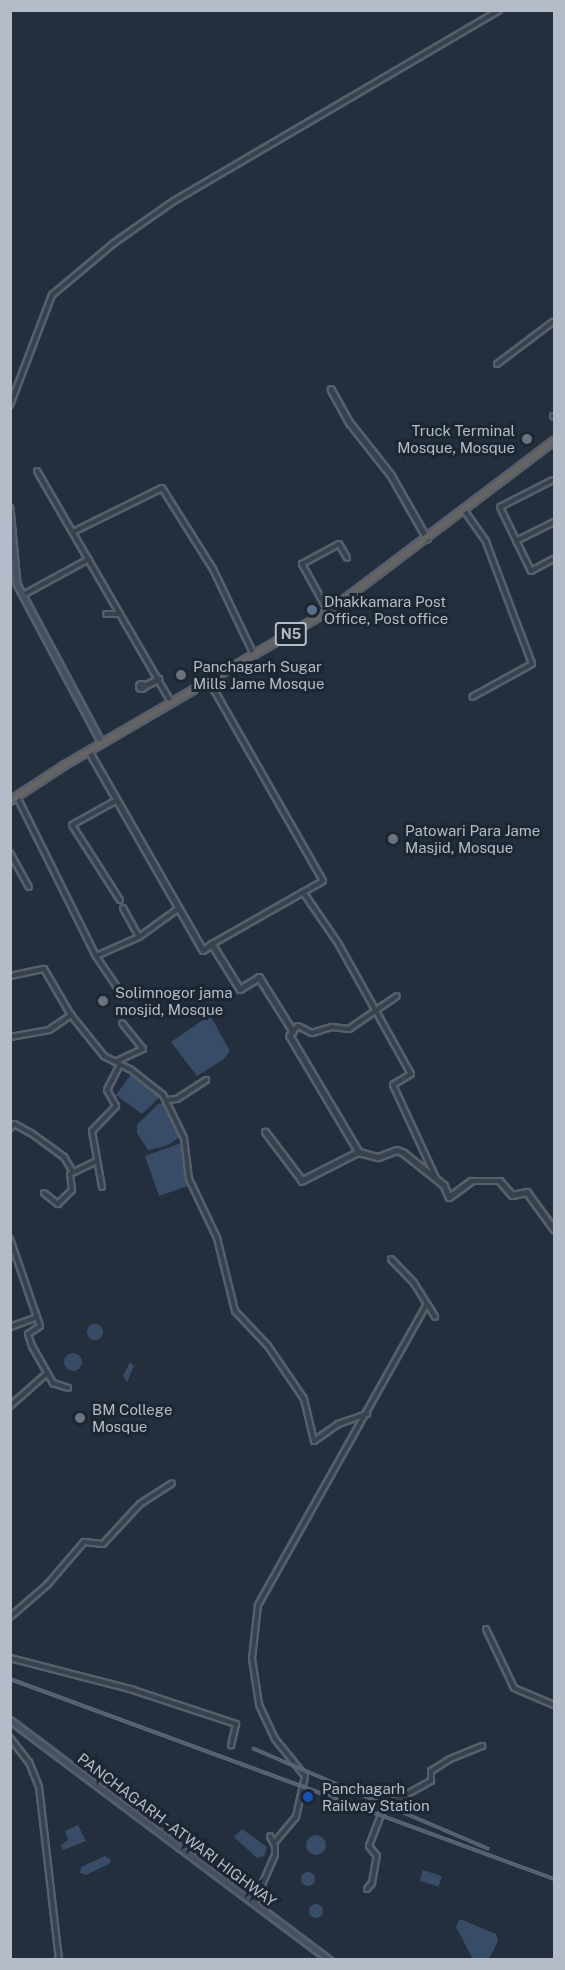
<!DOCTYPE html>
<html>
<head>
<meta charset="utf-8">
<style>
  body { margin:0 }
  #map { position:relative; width:565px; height:1970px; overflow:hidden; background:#242f3e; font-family:"Public Sans",sans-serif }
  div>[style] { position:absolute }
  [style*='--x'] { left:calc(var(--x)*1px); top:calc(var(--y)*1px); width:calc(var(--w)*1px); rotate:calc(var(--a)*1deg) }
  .water>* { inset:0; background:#394c67; transform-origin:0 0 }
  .round { border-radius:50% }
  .roads { filter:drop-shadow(2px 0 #565f6c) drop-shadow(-2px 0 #565f6c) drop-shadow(0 2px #565f6c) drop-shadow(0 -2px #565f6c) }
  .minor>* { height:4px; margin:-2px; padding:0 2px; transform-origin:2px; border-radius:2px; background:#38414e }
  .tertiary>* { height:4.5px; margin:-2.25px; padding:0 2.25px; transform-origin:2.25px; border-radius:2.25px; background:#38414e }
  .tertiary>.ring { margin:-2.25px; padding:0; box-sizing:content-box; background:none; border:4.5px solid #38414e; border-radius:50% }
  .secondary>* { height:4.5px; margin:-2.25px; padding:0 2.25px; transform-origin:2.25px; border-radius:2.25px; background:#465061 }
  .trunk>* { height:6px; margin:-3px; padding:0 3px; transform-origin:3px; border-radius:3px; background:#656462 }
  .rail>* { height:4px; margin-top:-2px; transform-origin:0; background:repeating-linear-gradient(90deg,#1d2633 0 4.5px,#5a6575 0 9px); box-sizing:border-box; border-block:2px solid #5a6575 }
  .dots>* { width:16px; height:16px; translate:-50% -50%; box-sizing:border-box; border:3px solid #1d2633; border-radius:50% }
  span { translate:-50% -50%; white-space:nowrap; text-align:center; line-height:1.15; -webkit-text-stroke:6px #1d2633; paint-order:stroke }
  .shield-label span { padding:2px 4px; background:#1d2633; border:2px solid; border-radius:4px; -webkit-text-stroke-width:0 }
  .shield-label { font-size:14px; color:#b4bcc9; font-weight:700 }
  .poi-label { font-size:15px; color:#b4bcc9 }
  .right { translate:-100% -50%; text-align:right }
  .left { translate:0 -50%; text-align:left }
  .street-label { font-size:15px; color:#b4bcc9 }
  .frame { position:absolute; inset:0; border:12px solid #b4bcc9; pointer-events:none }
</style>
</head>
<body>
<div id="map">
  <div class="water">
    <i style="clip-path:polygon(210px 1015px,230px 1051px,224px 1059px,197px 1076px,171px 1042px)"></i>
    <i style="clip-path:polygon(131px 1074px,160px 1097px,142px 1114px,116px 1095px)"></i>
    <i style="clip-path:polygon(165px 1103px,180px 1137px,166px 1146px,148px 1150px,137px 1133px,137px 1125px,158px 1104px)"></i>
    <i style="clip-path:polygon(181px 1143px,188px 1186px,159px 1196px,145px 1156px)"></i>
    <i class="round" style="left:87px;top:1324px;width:16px;height:16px"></i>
    <i class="round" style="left:64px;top:1353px;width:18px;height:18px"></i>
    <i style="clip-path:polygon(130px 1362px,134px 1366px,127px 1382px,123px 1376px)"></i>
    <i style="clip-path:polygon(78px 1825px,86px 1841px,63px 1850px,61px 1845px,68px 1840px,65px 1831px)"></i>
    <i style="clip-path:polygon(242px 1829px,267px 1847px,264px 1856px,257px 1858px,234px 1837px)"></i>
    <i class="round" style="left:306px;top:1835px;width:20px;height:20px"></i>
    <i style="clip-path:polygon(105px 1856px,111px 1860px,109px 1864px,86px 1875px,80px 1873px,81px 1867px)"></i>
    <i style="left:423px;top:1870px;width:20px;height:11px;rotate:18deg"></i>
    <i class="round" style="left:301px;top:1872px;width:14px;height:14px"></i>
    <i class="round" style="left:309px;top:1904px;width:14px;height:14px"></i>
    <i style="clip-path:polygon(460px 1919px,496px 1934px,498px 1941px,489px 1959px,473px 1959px,456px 1927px)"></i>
  </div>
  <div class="roads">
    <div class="minor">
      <i style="--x:497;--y:364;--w:71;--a:-37"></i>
      <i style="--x:10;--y:405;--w:118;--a:-69.1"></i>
      <i style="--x:52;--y:295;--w:81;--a:-40"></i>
      <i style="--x:114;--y:243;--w:73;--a:-35"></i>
      <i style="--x:174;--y:201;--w:377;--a:-30.4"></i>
      <i style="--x:553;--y:416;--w:1;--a:45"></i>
      <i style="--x:37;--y:471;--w:267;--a:59.9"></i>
      <i style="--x:553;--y:480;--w:59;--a:153"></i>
      <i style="--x:500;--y:507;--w:71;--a:64.2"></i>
      <i style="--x:531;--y:571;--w:26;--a:-28"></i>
      <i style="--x:464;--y:510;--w:39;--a:55"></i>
      <i style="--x:486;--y:542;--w:130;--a:69.3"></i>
      <i style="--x:532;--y:664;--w:68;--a:151.2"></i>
      <i style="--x:73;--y:532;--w:99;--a:-26.3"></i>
      <i style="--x:162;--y:488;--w:96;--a:57.8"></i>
      <i style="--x:213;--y:569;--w:95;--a:64.5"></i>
      <i style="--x:516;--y:541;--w:42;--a:-26.6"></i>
      <i style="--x:23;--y:595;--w:75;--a:-28.6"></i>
      <i style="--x:328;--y:611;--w:54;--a:-119"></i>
      <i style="--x:302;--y:564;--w:42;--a:-28.4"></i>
      <i style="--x:339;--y:544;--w:16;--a:60"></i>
      <i style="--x:209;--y:681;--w:230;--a:60.3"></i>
      <i style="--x:323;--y:881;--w:128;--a:150.4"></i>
      <i style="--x:17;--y:797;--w:178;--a:63.6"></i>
      <i style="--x:96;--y:956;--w:47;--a:-23.8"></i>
      <i style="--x:139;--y:937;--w:48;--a:-35.7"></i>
      <i style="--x:117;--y:800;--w:51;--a:150.9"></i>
      <i style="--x:72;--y:825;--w:89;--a:57.4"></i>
      <i style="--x:10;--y:853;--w:39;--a:61"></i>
      <i style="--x:303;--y:892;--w:62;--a:55.5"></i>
      <i style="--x:338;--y:943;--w:150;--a:60.9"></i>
      <i style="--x:411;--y:1074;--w:21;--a:149"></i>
      <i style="--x:393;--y:1085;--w:102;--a:65.2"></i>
      <i style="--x:123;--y:908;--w:33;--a:61"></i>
      <i style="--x:96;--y:956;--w:48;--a:56"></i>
      <i style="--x:10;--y:976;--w:35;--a:-12"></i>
      <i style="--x:44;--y:969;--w:53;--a:59.6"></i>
      <i style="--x:293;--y:1031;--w:7;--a:-45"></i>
      <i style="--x:298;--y:1026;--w:16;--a:27"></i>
      <i style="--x:312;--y:1033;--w:21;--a:-17"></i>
      <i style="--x:332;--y:1027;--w:17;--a:7"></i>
      <i style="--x:349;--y:1029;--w:58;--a:-34.5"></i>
      <i style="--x:10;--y:1037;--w:40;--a:-10"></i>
      <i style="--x:49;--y:1030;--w:27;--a:-34"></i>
      <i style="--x:71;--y:1015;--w:53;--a:51.2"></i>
      <i style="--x:104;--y:1056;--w:29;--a:27"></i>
      <i style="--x:130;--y:1069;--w:42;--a:38.2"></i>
      <i style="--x:163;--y:1095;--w:48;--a:64"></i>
      <i style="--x:184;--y:1138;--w:41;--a:83"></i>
      <i style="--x:189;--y:1179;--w:65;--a:64.6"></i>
      <i style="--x:217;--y:1238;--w:75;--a:76.1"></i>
      <i style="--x:235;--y:1311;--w:48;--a:46.7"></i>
      <i style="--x:268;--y:1346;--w:64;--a:55.8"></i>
      <i style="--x:304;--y:1399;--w:43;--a:76.6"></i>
      <i style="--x:314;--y:1441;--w:29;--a:-35"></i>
      <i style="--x:338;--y:1424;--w:31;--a:-19"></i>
      <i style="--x:115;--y:1062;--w:31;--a:-25"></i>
      <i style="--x:143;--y:1049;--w:33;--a:-129"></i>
      <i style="--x:166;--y:1100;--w:11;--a:-5"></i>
      <i style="--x:177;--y:1099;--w:35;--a:-33"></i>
      <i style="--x:10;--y:1128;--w:6;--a:-45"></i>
      <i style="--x:14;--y:1124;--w:19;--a:28"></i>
      <i style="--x:31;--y:1133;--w:41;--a:36"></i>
      <i style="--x:64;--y:1157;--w:17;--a:59"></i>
      <i style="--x:102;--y:1187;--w:57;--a:-100.1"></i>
      <i style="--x:92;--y:1131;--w:35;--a:-46"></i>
      <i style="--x:116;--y:1106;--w:18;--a:-119"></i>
      <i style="--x:107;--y:1090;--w:28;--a:-63"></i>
      <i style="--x:44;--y:1193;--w:18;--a:38"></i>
      <i style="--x:58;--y:1204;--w:20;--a:-45"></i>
      <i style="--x:72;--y:1190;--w:16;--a:-97"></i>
      <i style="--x:70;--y:1174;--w:30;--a:-26"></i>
      <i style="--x:10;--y:1239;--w:92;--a:71"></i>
      <i style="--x:40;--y:1326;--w:14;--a:146"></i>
      <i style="--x:28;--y:1334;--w:13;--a:72"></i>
      <i style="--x:32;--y:1346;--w:43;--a:60.4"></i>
      <i style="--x:53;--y:1383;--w:16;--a:18"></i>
      <i style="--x:391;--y:1259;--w:33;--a:46"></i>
      <i style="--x:414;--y:1283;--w:40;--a:58"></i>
      <i style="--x:10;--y:1327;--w:29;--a:-20"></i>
      <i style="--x:10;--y:1406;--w:48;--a:-41.6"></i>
      <i style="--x:10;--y:1617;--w:49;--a:-40.9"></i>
      <i style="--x:47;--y:1585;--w:57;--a:-49.3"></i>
      <i style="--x:84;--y:1542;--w:19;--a:6"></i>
      <i style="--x:103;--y:1544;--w:54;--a:-47.2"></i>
      <i style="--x:140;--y:1504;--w:38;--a:-33"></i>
      <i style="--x:486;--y:1629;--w:65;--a:64.6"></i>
      <i style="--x:514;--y:1688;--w:43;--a:23"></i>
      <i style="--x:10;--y:1658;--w:124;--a:14.5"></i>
      <i style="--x:130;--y:1689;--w:112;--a:18.3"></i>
      <i style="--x:236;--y:1724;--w:22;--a:103"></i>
      <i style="--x:10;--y:1738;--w:31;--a:52"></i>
      <i style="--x:29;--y:1762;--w:27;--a:68"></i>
      <i style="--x:39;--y:1787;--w:174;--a:83.4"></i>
      <i style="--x:274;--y:1843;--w:34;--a:-50"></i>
      <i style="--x:296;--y:1817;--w:42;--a:-77.6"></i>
      <i style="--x:305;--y:1776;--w:48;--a:-129"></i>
      <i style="--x:275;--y:1739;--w:38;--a:-115"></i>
      <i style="--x:259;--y:1704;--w:46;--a:-98.8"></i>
      <i style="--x:252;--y:1659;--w:54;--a:-83.7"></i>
      <i style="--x:258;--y:1605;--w:345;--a:-60.7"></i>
      <i style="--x:367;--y:1889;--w:8;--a:-50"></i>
      <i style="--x:372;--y:1883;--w:27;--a:-80"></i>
      <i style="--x:377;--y:1856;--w:13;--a:-129"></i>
      <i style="--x:369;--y:1846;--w:42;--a:-69"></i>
      <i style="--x:384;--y:1807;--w:54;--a:-29"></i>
      <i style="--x:431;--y:1781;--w:10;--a:-90"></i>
      <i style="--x:431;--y:1771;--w:22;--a:-32"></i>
      <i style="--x:450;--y:1759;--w:35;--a:-22"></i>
      <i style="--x:254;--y:1903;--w:52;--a:-66.4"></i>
      <i style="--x:275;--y:1855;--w:9;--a:-90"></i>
      <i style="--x:275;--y:1846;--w:11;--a:-117"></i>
    </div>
    <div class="tertiary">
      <i style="--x:331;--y:389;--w:39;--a:61"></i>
      <i style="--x:350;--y:423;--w:66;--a:51.7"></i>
      <i style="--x:391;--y:475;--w:73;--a:60.3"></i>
      <i style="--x:106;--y:614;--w:14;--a:0"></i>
      <i class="ring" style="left:139px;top:684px;width:1.5px;height:1.5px"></i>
      <i style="--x:144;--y:686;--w:16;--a:-27"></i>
      <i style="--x:89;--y:751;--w:229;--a:60.2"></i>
      <i style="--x:203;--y:950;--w:11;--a:-34"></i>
      <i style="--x:212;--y:944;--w:53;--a:58.1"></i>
      <i style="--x:240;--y:989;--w:22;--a:-32"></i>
      <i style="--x:259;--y:977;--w:64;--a:57.8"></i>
      <i style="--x:293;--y:1031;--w:6;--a:121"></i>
      <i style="--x:290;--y:1036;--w:135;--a:59.3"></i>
      <i style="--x:359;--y:1152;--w:64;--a:153"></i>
      <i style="--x:302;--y:1181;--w:61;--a:-127.1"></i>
      <i style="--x:359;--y:1152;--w:20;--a:15"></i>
      <i style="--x:378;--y:1157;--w:20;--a:-20"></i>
      <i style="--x:397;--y:1150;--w:8;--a:23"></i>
      <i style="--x:404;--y:1153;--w:51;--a:38.7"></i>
      <i style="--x:444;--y:1185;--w:13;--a:67"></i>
      <i style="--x:449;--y:1197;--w:27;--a:-36"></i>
      <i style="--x:471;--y:1181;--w:29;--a:0"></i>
      <i style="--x:500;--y:1181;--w:18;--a:49"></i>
      <i style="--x:512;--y:1195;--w:15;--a:-11"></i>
      <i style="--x:527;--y:1192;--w:46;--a:53.9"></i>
    </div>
    <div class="secondary">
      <i style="--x:10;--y:508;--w:76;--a:84.7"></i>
      <i style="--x:17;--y:584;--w:180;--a:61.9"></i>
      <i style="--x:10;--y:1720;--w:400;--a:36.9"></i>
    </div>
    <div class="trunk">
      <i style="--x:10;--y:801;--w:66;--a:-33.2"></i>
      <i style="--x:65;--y:765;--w:306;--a:-30.3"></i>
      <i style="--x:329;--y:611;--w:282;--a:-37.1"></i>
    </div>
  </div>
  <div class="rail">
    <i style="--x:10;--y:1679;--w:580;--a:20.19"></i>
    <i style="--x:252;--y:1748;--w:258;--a:23.1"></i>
  </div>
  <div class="dots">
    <i style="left:527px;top:439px;background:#6b7280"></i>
    <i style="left:312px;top:610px;background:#5c6f8a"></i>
    <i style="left:181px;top:675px;background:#6b7280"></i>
    <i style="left:393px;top:839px;background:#6b7280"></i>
    <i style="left:103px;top:1001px;background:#6b7280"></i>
    <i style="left:80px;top:1418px;background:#6b7280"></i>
    <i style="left:308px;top:1797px;background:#1a4fb4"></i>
  </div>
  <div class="shield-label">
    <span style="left:291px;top:634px">N5</span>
  </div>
  <div class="poi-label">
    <span class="right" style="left:515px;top:439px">Truck Terminal<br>Mosque, Mosque</span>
    <span class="left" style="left:324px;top:610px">Dhakkamara Post<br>Office, Post office</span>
    <span class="left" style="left:193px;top:675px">Panchagarh Sugar<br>Mills Jame Mosque</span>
    <span class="left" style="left:405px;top:839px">Patowari Para Jame<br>Masjid, Mosque</span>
    <span class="left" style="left:115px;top:1001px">Solimnogor jama<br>mosjid, Mosque</span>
    <span class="left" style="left:92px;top:1418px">BM College<br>Mosque</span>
    <span class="left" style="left:322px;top:1797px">Panchagarh<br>Railway Station</span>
  </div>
  <div class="street-label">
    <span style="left:177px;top:1830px;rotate:37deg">PANCHAGARH - ATWARI HIGHWAY</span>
  </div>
  <div class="frame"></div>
</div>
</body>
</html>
